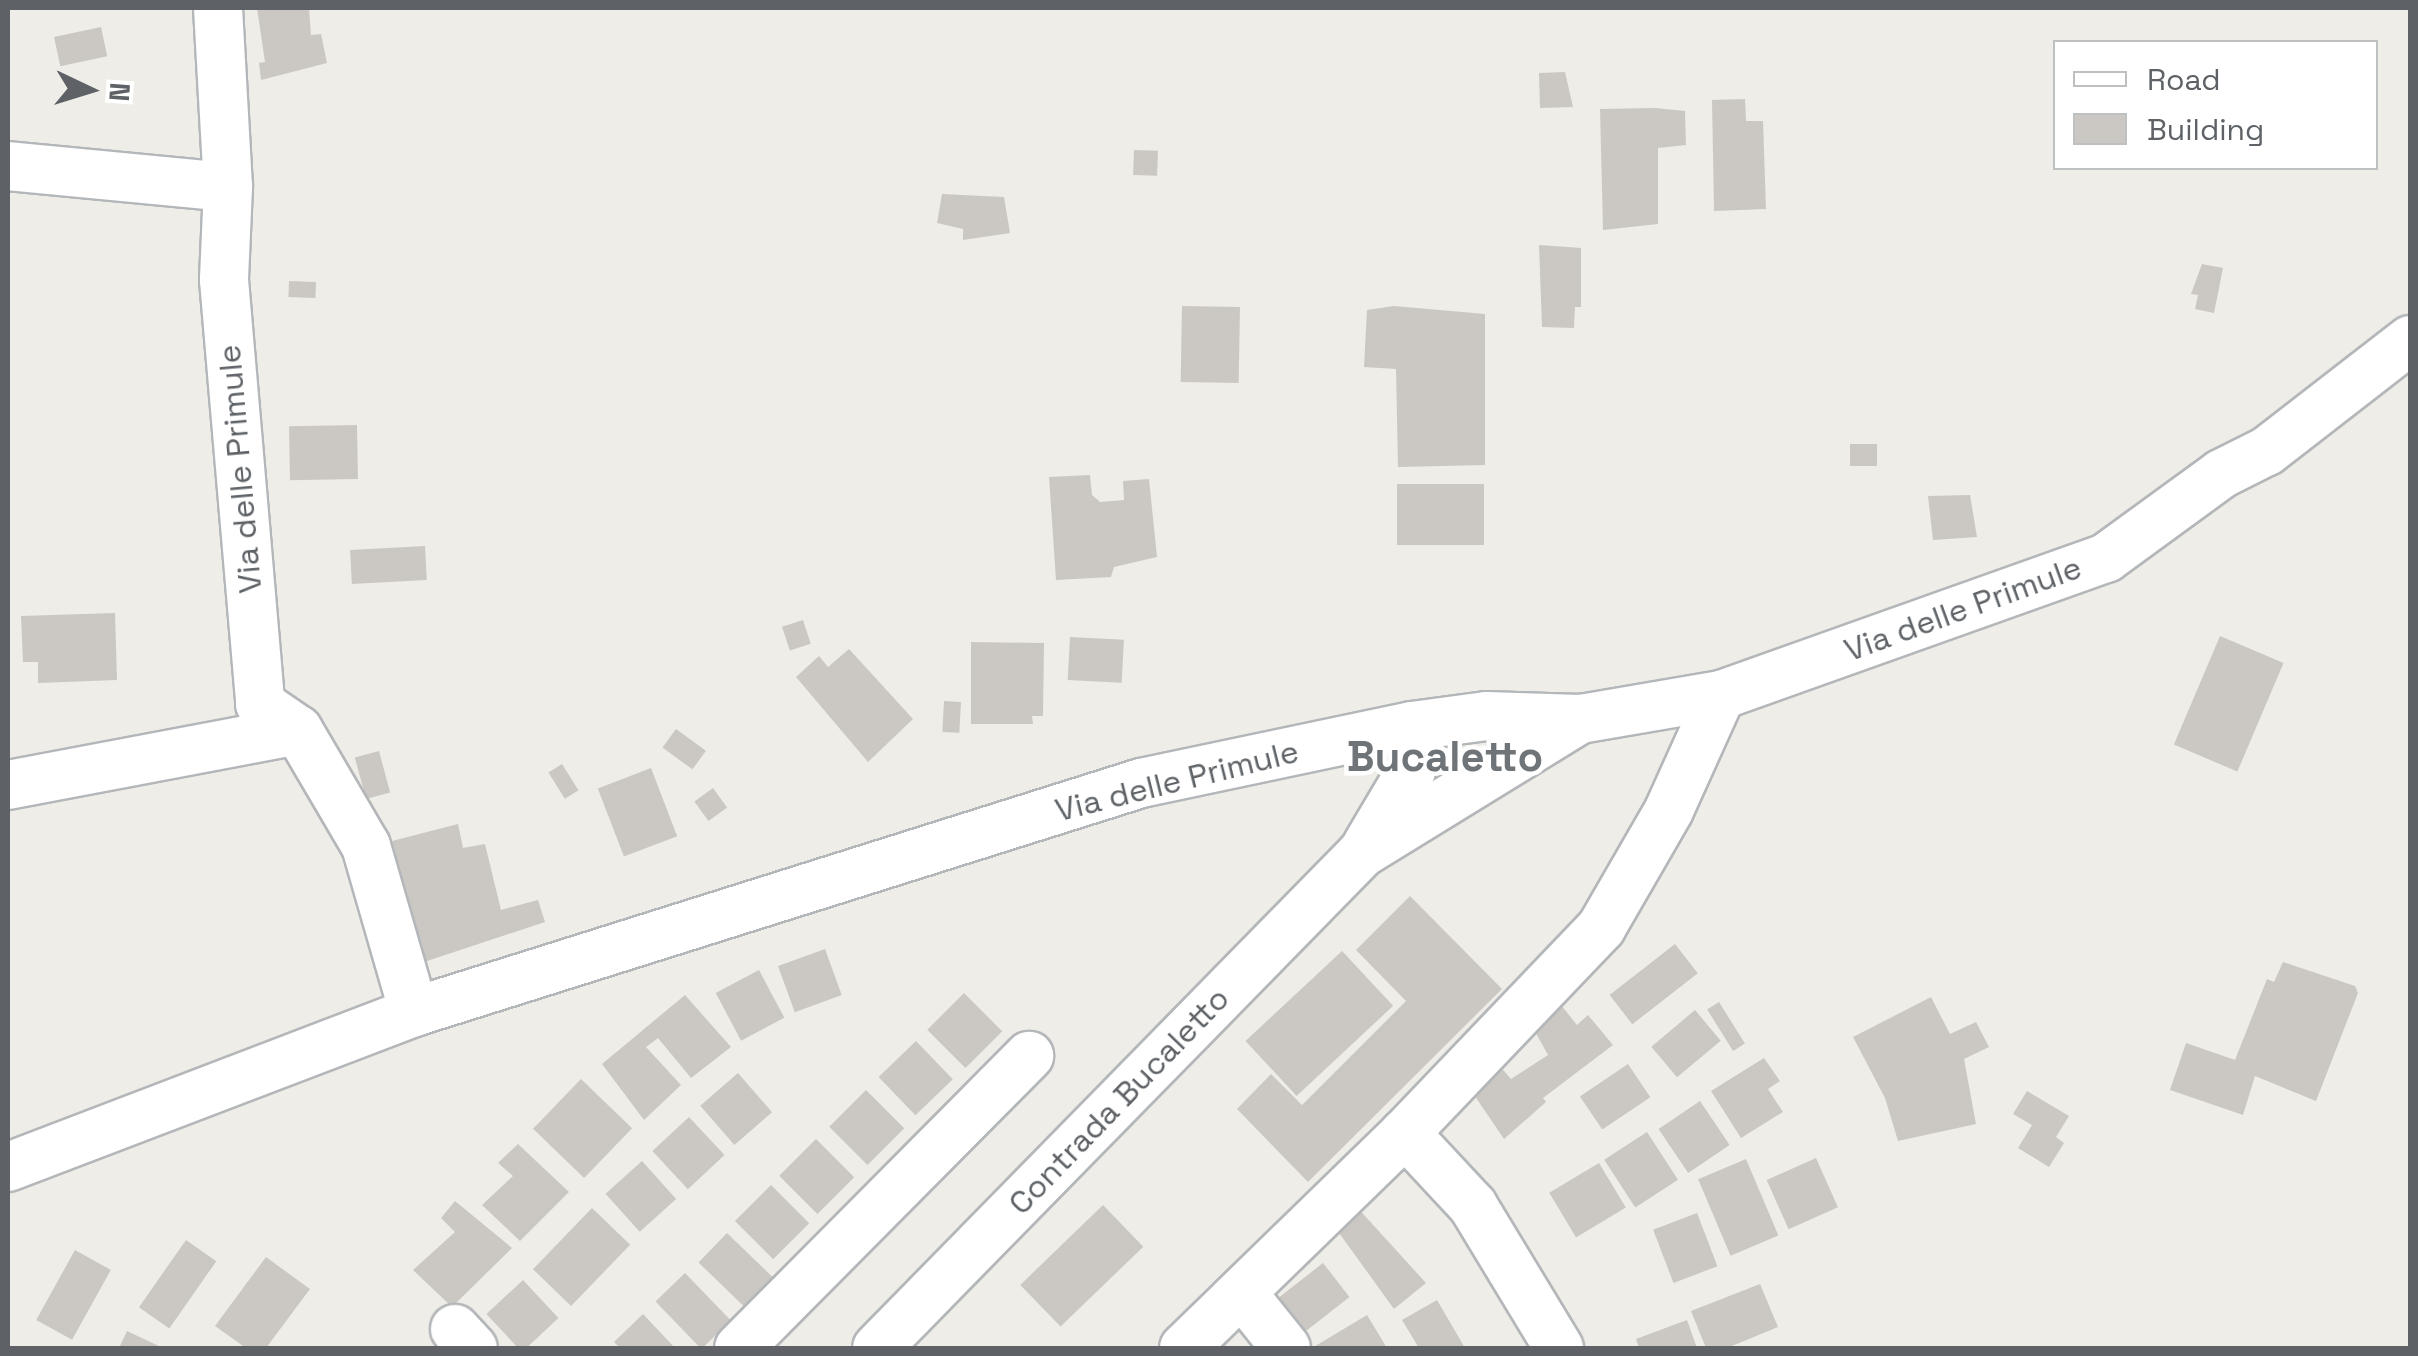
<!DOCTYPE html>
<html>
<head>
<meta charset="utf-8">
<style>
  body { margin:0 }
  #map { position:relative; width:2418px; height:1356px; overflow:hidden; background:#efede7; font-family:"Space Grotesk",sans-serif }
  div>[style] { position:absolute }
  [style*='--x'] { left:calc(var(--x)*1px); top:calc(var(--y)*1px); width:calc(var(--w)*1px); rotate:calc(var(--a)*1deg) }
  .building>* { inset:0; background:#cbc8c4; transform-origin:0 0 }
  .roads { filter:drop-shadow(2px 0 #b4b7ba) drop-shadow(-2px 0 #b4b7ba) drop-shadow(0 2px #b4b7ba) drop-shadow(0 -2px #b4b7ba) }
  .minor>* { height:48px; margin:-24px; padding:0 24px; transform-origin:24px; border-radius:24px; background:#fff }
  span { translate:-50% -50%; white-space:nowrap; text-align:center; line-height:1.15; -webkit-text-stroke:9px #fff; paint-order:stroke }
  .street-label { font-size:32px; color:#5e6266 }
  .district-label { font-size:42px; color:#6f7478; font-weight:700 }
  .frame { position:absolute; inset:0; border:10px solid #5e6266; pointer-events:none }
  .legend { position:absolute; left:2053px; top:40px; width:325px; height:130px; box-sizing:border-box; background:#fff; border:2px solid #bfc0c2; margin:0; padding:12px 18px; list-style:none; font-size:30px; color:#5e6266 }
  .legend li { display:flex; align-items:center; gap:20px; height:50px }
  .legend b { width:50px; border:2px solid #bfc0c2 }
  .north { position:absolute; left:40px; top:40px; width:100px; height:100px; -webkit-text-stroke:8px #fff; paint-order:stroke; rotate:94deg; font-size:28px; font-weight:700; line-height:40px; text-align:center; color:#5e6266 }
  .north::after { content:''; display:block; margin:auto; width:35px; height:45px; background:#5e6266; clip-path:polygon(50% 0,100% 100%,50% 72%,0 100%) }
</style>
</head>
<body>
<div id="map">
  <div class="building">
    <i style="clip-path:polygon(257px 8px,309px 8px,311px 35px,321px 34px,327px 63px,261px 80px,259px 63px,265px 62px)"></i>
    <i style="left:101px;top:27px;width:30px;height:48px;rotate:78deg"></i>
    <i style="clip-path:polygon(1565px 72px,1573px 107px,1540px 108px,1539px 73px)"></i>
    <i style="clip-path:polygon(1745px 99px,1746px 121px,1763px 121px,1766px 209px,1714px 211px,1712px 100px)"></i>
    <i style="clip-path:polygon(1655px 108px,1685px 111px,1686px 145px,1658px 148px,1658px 224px,1603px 230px,1600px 109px)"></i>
    <i style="left:1134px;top:150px;width:24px;height:25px;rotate:2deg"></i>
    <i style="clip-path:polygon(942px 194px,1004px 197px,1010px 233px,963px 240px,963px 229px,937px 223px)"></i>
    <i style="clip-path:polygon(1539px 245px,1581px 248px,1581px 307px,1575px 307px,1574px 328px,1542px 327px)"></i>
    <i style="clip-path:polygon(2202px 264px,2223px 268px,2214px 313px,2195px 309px,2198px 295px,2191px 294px)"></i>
    <i style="left:289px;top:281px;width:27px;height:16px;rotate:2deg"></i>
    <i style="left:1182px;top:306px;width:58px;height:76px;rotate:1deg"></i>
    <i style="clip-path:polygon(1394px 306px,1485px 314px,1485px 465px,1398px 467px,1396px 369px,1364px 367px,1367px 310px)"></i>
    <i style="left:357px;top:425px;width:54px;height:68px;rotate:89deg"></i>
    <i style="left:1850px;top:444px;width:27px;height:22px"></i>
    <i style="clip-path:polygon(1090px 475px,1092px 495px,1100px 502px,1124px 500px,1123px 481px,1149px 479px,1157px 557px,1114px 567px,1111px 577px,1056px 580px,1049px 477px)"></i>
    <i style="left:1397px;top:484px;width:87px;height:61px"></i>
    <i style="clip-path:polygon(1970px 495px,1977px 537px,1933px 540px,1928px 496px)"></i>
    <i style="left:425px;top:546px;width:34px;height:75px;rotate:87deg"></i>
    <i style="clip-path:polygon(115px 613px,117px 680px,38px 683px,38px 662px,23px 662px,21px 616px)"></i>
    <i style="left:803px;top:620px;width:25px;height:22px;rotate:72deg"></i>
    <i style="left:2220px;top:636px;width:69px;height:118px;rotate:23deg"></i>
    <i style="left:1070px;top:637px;width:54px;height:43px;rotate:3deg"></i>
    <i style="clip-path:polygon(971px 642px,1044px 643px,1043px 716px,1032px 716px,1033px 724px,971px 724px)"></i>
    <i style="clip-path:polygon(849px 649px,913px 719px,868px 762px,796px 677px,819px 656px,828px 667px)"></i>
    <i style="left:944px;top:701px;width:17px;height:31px;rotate:3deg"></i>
    <i style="left:676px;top:729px;width:37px;height:23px;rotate:36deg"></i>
    <i style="left:379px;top:751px;width:43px;height:25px;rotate:75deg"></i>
    <i style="left:562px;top:764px;width:31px;height:16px;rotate:58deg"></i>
    <i style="left:651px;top:768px;width:73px;height:57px;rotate:69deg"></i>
    <i style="left:713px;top:788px;width:24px;height:23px;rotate:54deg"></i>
    <i style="clip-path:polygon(458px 824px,463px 848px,485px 844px,501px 910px,538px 900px,545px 922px,412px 966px,391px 899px,406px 896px,392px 841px)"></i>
    <i style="clip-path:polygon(1410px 896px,1502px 989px,1308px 1182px,1237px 1109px,1271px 1074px,1302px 1105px,1406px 1001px,1356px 950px)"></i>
    <i style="left:1675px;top:944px;width:37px;height:83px;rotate:52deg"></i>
    <i style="left:825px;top:949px;width:49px;height:50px;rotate:70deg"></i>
    <i style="left:1342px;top:951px;width:75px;height:132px;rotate:47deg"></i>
    <i style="clip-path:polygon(2283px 962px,2355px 986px,2358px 993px,2316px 1101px,2255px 1076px,2243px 1115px,2170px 1090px,2186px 1043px,2235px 1060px,2267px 979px,2274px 982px)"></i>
    <i style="left:759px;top:970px;width:54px;height:49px;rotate:62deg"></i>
    <i style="left:964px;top:993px;width:54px;height:52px;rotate:45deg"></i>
    <i style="clip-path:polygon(685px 995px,731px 1047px,691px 1078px,658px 1038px,646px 1047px,681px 1085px,644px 1120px,602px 1064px)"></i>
    <i style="clip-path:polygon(1931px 997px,1950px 1034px,1976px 1022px,1989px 1047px,1964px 1059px,1976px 1124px,1898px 1141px,1885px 1098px,1853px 1037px)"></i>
    <i style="left:1719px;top:1002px;width:49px;height:14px;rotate:58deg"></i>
    <i style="clip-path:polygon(1561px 1005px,1577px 1025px,1588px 1015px,1613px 1045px,1543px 1098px,1546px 1102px,1504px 1139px,1470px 1089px,1498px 1064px,1511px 1079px,1548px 1055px,1532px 1026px)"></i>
    <i style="left:1695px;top:1010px;width:40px;height:57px;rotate:50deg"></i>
    <i style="left:916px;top:1041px;width:53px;height:52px;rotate:46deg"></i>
    <i style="clip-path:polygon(1764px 1058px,1780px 1081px,1768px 1089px,1783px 1112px,1741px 1138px,1711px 1091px)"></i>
    <i style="left:1628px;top:1064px;width:40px;height:58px;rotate:56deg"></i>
    <i style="left:738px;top:1073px;width:52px;height:50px;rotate:49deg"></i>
    <i style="left:581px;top:1079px;width:71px;height:69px;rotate:44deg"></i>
    <i style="left:866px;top:1090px;width:54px;height:52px;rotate:45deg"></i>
    <i style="clip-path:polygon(2027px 1091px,2069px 1116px,2056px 1137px,2064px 1143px,2049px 1167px,2018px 1148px,2032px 1125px,2013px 1114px)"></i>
    <i style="left:1700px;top:1101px;width:53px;height:50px;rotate:56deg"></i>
    <i style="left:689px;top:1117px;width:52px;height:50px;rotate:47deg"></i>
    <i style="left:1647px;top:1132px;width:57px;height:51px;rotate:57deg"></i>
    <i style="left:816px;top:1139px;width:54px;height:52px;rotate:45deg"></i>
    <i style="clip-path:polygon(518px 1144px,569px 1192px,520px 1241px,482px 1205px,513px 1176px,498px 1163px)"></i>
    <i style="left:1816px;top:1158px;width:54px;height:54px;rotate:66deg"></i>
    <i style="left:1746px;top:1159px;width:83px;height:52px;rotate:67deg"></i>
    <i style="left:642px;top:1161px;width:51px;height:49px;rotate:48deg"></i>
    <i style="left:1599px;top:1163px;width:52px;height:58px;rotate:59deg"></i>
    <i style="left:771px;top:1185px;width:54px;height:51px;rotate:45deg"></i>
    <i style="clip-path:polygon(455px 1201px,512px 1248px,452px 1307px,413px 1270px,455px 1232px,441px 1218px)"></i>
    <i style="left:1103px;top:1205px;width:58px;height:115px;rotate:46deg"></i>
    <i style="clip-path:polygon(1355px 1205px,1426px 1283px,1394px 1309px,1334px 1226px)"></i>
    <i style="left:592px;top:1208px;width:53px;height:85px;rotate:44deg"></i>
    <i style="left:1697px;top:1213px;width:57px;height:47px;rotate:69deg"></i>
    <i style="left:727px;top:1233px;width:64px;height:41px;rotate:44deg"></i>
    <i style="left:186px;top:1240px;width:37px;height:82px;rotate:35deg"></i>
    <i style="left:75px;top:1250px;width:41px;height:80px;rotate:29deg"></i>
    <i style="clip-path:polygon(266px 1257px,310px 1289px,266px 1348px,246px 1348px,215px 1326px)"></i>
    <i style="left:1323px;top:1263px;width:43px;height:67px;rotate:52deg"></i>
    <i style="left:685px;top:1273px;width:66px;height:41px;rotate:46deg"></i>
    <i style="left:523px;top:1280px;width:52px;height:50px;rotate:47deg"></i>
    <i style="clip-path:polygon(1760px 1284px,1778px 1327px,1727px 1348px,1706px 1348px,1691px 1311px)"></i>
    <i style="clip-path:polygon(1437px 1300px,1465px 1348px,1419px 1348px,1402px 1320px)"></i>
    <i style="clip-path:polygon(643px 1314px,675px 1348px,620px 1348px,614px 1342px)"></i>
    <i style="clip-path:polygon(1367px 1315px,1387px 1348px,1312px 1348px)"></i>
    <i style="clip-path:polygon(1687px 1320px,1697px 1348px,1639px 1348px,1636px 1339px)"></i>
    <i style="clip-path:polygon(127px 1331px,163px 1348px,119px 1348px)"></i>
  </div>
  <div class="roads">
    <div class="minor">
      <i style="--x:218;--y:8;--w:179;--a:86.8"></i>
      <i style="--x:228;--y:187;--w:93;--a:92.5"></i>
      <i style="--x:224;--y:280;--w:426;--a:85.1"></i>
      <i style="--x:260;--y:704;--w:46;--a:34.4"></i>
      <i style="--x:298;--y:730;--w:134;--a:59.6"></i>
      <i style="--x:366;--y:846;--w:173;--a:73.9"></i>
      <i style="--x:8;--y:166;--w:221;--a:5.5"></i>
      <i style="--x:8;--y:785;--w:295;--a:-10.7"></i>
      <i style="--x:1367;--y:845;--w:86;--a:-59.3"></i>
      <i style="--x:1411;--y:771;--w:45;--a:-88.7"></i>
      <i style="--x:1405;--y:1133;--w:100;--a:47"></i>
      <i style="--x:1473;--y:1206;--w:166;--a:58.8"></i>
      <i style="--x:8;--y:1167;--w:435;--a:-20.9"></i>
      <i style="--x:414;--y:1012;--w:762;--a:-17.48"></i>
      <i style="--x:1141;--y:783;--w:277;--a:-11.9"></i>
      <i style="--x:1412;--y:726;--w:75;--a:-7.7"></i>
      <i style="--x:1486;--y:716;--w:94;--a:1.8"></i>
      <i style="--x:1580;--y:719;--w:143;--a:-9.7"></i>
      <i style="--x:1721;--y:695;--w:409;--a:-19.6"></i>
      <i style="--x:2106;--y:558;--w:142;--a:-36.1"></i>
      <i style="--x:2221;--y:474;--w:51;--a:-26.6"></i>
      <i style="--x:2267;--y:451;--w:181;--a:-37.8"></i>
      <i style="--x:1242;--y:1293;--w:70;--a:51.3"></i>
      <i style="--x:455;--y:1329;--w:26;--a:47"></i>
      <i style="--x:739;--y:1348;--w:412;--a:-45.2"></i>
      <i style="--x:877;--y:1348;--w:693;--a:-45.58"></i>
      <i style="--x:1362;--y:853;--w:256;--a:-31.6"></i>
      <i style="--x:1184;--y:1348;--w:308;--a:-44.2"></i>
      <i style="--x:1405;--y:1133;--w:284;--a:-46.3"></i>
      <i style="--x:1601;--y:928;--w:136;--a:-60"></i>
      <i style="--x:1669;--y:810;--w:126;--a:-65.7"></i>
    </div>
  </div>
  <div class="street-label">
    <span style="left:240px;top:469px;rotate:-95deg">Via delle Primule</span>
    <span style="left:1963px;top:609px;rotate:-20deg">Via delle Primule</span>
    <span style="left:1177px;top:781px;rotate:-14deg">Via delle Primule</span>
    <span style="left:1119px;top:1101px;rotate:-46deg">Contrada Bucaletto</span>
  </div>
  <div class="district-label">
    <span style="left:1445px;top:757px">Bucaletto</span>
  </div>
  <div class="frame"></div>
  <ul class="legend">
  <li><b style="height:12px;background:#fff"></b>Road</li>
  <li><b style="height:28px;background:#cbc8c4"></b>Building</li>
  </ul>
  <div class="north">N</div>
</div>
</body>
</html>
